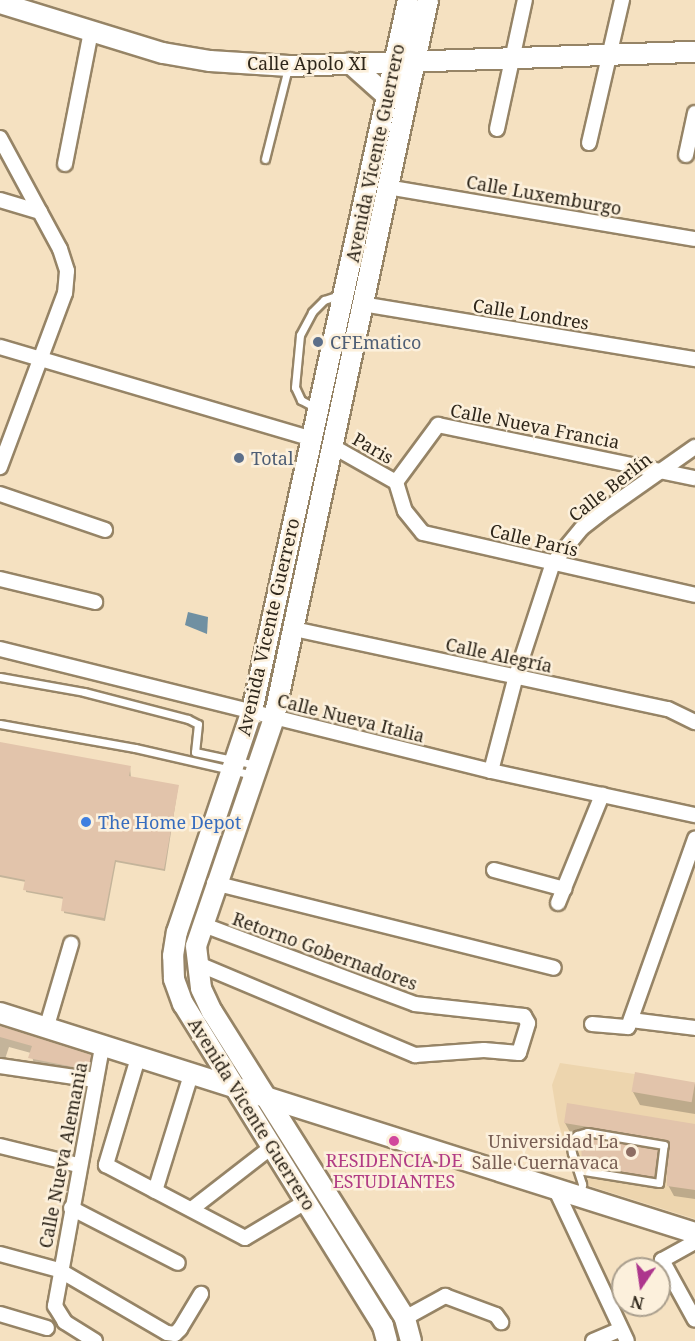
<!DOCTYPE html>
<html>
<head>
<meta charset="utf-8">
<style>
  body { margin:0 }
  #map { position:relative; width:695px; height:1341px; overflow:hidden; background:#f5e1c1; font-family:"Noto Serif",serif }
  div>[style] { position:absolute }
  [style*='--x'] { left:calc(var(--x)*1px); top:calc(var(--y)*1px); width:calc(var(--w)*1px); rotate:calc(var(--a)*1deg) }
  .built>* { inset:0; background:#edd5ae }
  .water>* { inset:0; background:#7090a2 }
  .shadow>* { inset:0; background:#0003 }
  .building>* { inset:0; background:#e2c4ab; transform-origin:0 0 }
  .roads { filter:drop-shadow(2px 0 #968466) drop-shadow(-2px 0 #968466) drop-shadow(0 2px #968466) drop-shadow(0 -2px #968466) }
  .lane>* { height:7px; margin:-3.5px; padding:0 3.5px; transform-origin:3.5px; border-radius:3.5px; background:#fff }
  .street>* { height:14px; margin:-7px; padding:0 7px; transform-origin:7px; border-radius:7px; background:#fff }
  .secondary>* { height:20px; margin:-10px; padding:0 10px; transform-origin:10px; border-radius:10px; background:#fff }
  .dots>* { width:16px; height:16px; translate:-50% -50%; box-sizing:border-box; border:3px solid #fcf0dc; border-radius:50% }
  span { translate:-50% -50%; white-space:nowrap; text-align:center; line-height:1.15; -webkit-text-stroke:5px #fcf0dc; paint-order:stroke }
  .street-label { font-size:18px; color:#2e261a }
  .service-label { font-size:18px; color:#4e5e75 }
  .left { translate:0 -50%; text-align:left }
  .shop-label { font-size:18px; color:#366cbe }
  .education-label { font-size:18px; color:#785e54 }
  .right { translate:-100% -50%; text-align:right }
  .hotel-label { font-size:18px; color:#b23c85 }
  .north { position:absolute; left:611px; top:1257px; width:60px; height:60px; box-sizing:border-box; background:#fcf0dc; border:2px solid #aa9f8e; border-radius:50%; rotate:193deg; font-size:16px; font-weight:700; line-height:24px; text-align:center; color:#2e261a }
  .north::after { content:''; display:block; margin:auto; width:21px; height:27px; background:#ad368d; clip-path:polygon(50% 0,100% 100%,50% 72%,0 100%) }
</style>
</head>
<body>
<div id="map">
  <div class="built">
    <i style="clip-path:polygon(560px 1063px,695px 1083px,695px 1219px,577px 1182px,558px 1122px,552px 1085px)"></i>
  </div>
  <div class="water">
    <i style="clip-path:polygon(188px 612px,208px 617px,207px 634px,185px 625px)"></i>
  </div>
  <div class="shadow">
    <i style="clip-path:polygon(0 744px,130px 767px,131px 778px,178px 787px,165px 871px,116px 862px,105px 921px,64px 913px,64px 899px,26px 892px,26px 882px,0 877px)"></i>
    <i style="clip-path:polygon(0 1027px,90px 1056px,96px 1066px,93px 1078px,35px 1067px,31px 1053px,9px 1047px,4px 1062px,0 1061px)"></i>
    <i style="clip-path:polygon(695px 1084px,695px 1114px,640px 1105px,633px 1092px)"></i>
    <i style="clip-path:polygon(565px 1123px,695px 1125px,695px 1199px,674px 1196px,668px 1185px,671px 1150px,571px 1134px)"></i>
    <i style="clip-path:polygon(657px 1151px,663px 1162px,660px 1186px,589px 1175px,583px 1164px)"></i>
  </div>
  <div class="building">
    <i style="clip-path:polygon(0 742px,131px 766px,129px 776px,179px 785px,164px 869px,115px 860px,104px 918px,61px 911px,63px 897px,23px 890px,25px 880px,0 875px)"></i>
    <i style="clip-path:polygon(0 1026px,91px 1055px,89px 1070px,28px 1058px,32px 1046px,0 1037px)"></i>
    <i style="left:635px;top:1072px;width:61px;height:20px;rotate:10deg"></i>
    <i style="clip-path:polygon(567px 1103px,695px 1124px,695px 1190px,667px 1186px,667px 1140px,564px 1123px)"></i>
    <i style="clip-path:polygon(587px 1138px,658px 1150px,654px 1177px,582px 1165px,581px 1140px)"></i>
  </div>
  <div class="roads">
    <div class="lane">
      <i style="--x:265;--y:159;--w:94;--a:-75.8"></i>
      <i style="--x:316;--y:408;--w:17;--a:-152"></i>
      <i style="--x:301;--y:400;--w:14;--a:-115"></i>
      <i style="--x:295;--y:387;--w:52;--a:-84.5"></i>
      <i style="--x:300;--y:335;--w:26;--a:-62"></i>
      <i style="--x:312;--y:312;--w:17;--a:-45"></i>
      <i style="--x:324;--y:300;--w:19;--a:-18"></i>
      <i style="--x:0;--y:677;--w:85;--a:10.1"></i>
      <i style="--x:84;--y:692;--w:107;--a:14.6"></i>
      <i style="--x:188;--y:719;--w:11;--a:27"></i>
      <i style="--x:198;--y:724;--w:28;--a:96"></i>
      <i style="--x:195;--y:752;--w:62;--a:12"></i>
      <i style="--x:0;--y:724;--w:137;--a:10.1"></i>
      <i style="--x:135;--y:748;--w:121;--a:12.9"></i>
      <i style="--x:578;--y:1170;--w:82;--a:9.1"></i>
      <i style="--x:659;--y:1183;--w:38;--a:-83"></i>
      <i style="--x:664;--y:1145;--w:78;--a:-170.4"></i>
      <i style="--x:587;--y:1132;--w:10;--a:163"></i>
      <i style="--x:577;--y:1135;--w:9;--a:139"></i>
      <i style="--x:570;--y:1141;--w:12;--a:81"></i>
      <i style="--x:572;--y:1153;--w:33;--a:72"></i>
      <i style="--x:582;--y:1184;--w:9;--a:96"></i>
    </div>
    <div class="street">
      <i style="--x:497;--y:129;--w:132;--a:-77.8"></i>
      <i style="--x:0;--y:138;--w:126;--a:61.6"></i>
      <i style="--x:60;--y:249;--w:23;--a:72"></i>
      <i style="--x:67;--y:271;--w:22;--a:95"></i>
      <i style="--x:65;--y:293;--w:186;--a:110.5"></i>
      <i style="--x:589;--y:143;--w:147;--a:-77"></i>
      <i style="--x:686;--y:155;--w:43;--a:-77.9"></i>
      <i style="--x:65;--y:164;--w:136;--a:-78.9"></i>
      <i style="--x:387;--y:187;--w:312;--a:9.6"></i>
      <i style="--x:0;--y:200;--w:42;--a:16.7"></i>
      <i style="--x:362;--y:304;--w:338;--a:9.4"></i>
      <i style="--x:0;--y:347;--w:325;--a:16.4"></i>
      <i style="--x:332;--y:446;--w:73;--a:29.4"></i>
      <i style="--x:396;--y:482;--w:30;--a:73"></i>
      <i style="--x:405;--y:511;--w:28;--a:51"></i>
      <i style="--x:423;--y:533;--w:279;--a:12.8"></i>
      <i style="--x:396;--y:482;--w:71;--a:-53.6"></i>
      <i style="--x:438;--y:425;--w:262;--a:11.7"></i>
      <i style="--x:0;--y:494;--w:111;--a:18.9"></i>
      <i style="--x:0;--y:579;--w:98;--a:13.6"></i>
      <i style="--x:294;--y:629;--w:382;--a:12.1"></i>
      <i style="--x:668;--y:709;--w:30;--a:26"></i>
      <i style="--x:0;--y:649;--w:506;--a:13.95"></i>
      <i style="--x:491;--y:771;--w:209;--a:12.2"></i>
      <i style="--x:491;--y:771;--w:98;--a:-75.3"></i>
      <i style="--x:516;--y:676;--w:119;--a:-71.9"></i>
      <i style="--x:553;--y:563;--w:45;--a:-50.4"></i>
      <i style="--x:582;--y:528;--w:24;--a:-38"></i>
      <i style="--x:601;--y:513;--w:115;--a:-35.1"></i>
      <i style="--x:494;--y:870;--w:73;--a:15"></i>
      <i style="--x:214;--y:883;--w:350;--a:14"></i>
      <i style="--x:558;--y:903;--w:117;--a:-67.8"></i>
      <i style="--x:196;--y:963;--w:238;--a:22.8"></i>
      <i style="--x:415;--y:1055;--w:69;--a:-4.1"></i>
      <i style="--x:484;--y:1050;--w:35;--a:5"></i>
      <i style="--x:519;--y:1053;--w:31;--a:-73"></i>
      <i style="--x:528;--y:1023;--w:8;--a:-120"></i>
      <i style="--x:524;--y:1016;--w:110;--a:-173.7"></i>
      <i style="--x:415;--y:1004;--w:228;--a:-159.5"></i>
      <i style="--x:631;--y:1020;--w:64;--a:7.1"></i>
      <i style="--x:592;--y:1024;--w:36;--a:5"></i>
      <i style="--x:628;--y:1027;--w:200;--a:-70.4"></i>
      <i style="--x:46;--y:1029;--w:89;--a:-73.6"></i>
      <i style="--x:138;--y:1058;--w:112;--a:106.7"></i>
      <i style="--x:106;--y:1165;--w:157;--a:27.7"></i>
      <i style="--x:245;--y:1238;--w:72;--a:-30.8"></i>
      <i style="--x:0;--y:1066;--w:96;--a:8.4"></i>
      <i style="--x:0;--y:1146;--w:80;--a:13.7"></i>
      <i style="--x:554;--y:1186;--w:171;--a:64.8"></i>
      <i style="--x:155;--y:1191;--w:121;--a:-72.8"></i>
      <i style="--x:71;--y:1208;--w:120;--a:27.2"></i>
      <i style="--x:193;--y:1208;--w:101;--a:-37.8"></i>
      <i style="--x:695;--y:1242;--w:38;--a:151"></i>
      <i style="--x:662;--y:1260;--w:68;--a:61.2"></i>
      <i style="--x:0;--y:1254;--w:61;--a:15.2"></i>
      <i style="--x:59;--y:1270;--w:125;--a:30.3"></i>
      <i style="--x:167;--y:1333;--w:8;--a:7"></i>
      <i style="--x:175;--y:1334;--w:7;--a:-45"></i>
      <i style="--x:180;--y:1329;--w:41;--a:-59"></i>
      <i style="--x:0;--y:1314;--w:49;--a:16.6"></i>
      <i style="--x:405;--y:1318;--w:46;--a:-28.8"></i>
      <i style="--x:445;--y:1296;--w:54;--a:20.4"></i>
      <i style="--x:496;--y:1315;--w:9;--a:54"></i>
      <i style="--x:95;--y:1341;--w:36;--a:-148"></i>
      <i style="--x:65;--y:1322;--w:19;--a:-122"></i>
      <i style="--x:55;--y:1306;--w:263;--a:-79.7"></i>
      <i style="--x:593;--y:1341;--w:30;--a:-23"></i>
    </div>
    <div class="secondary">
      <i style="--x:0;--y:3;--w:170;--a:17.1"></i>
      <i style="--x:163;--y:53;--w:48;--a:9.7"></i>
      <i style="--x:210;--y:61;--w:79;--a:3.6"></i>
      <i style="--x:289;--y:66;--w:406;--a:-2"></i>
      <i style="--x:350;--y:63;--w:51;--a:41.8"></i>
      <i style="--x:0;--y:1013;--w:729;--a:17.57"></i>
      <i style="--x:387;--y:1341;--w:16;--a:-105"></i>
      <i style="--x:383;--y:1326;--w:379;--a:-121.8"></i>
      <i style="--x:183;--y:1004;--w:27;--a:-110"></i>
      <i style="--x:174;--y:979;--w:23;--a:-92"></i>
      <i style="--x:173;--y:956;--w:24;--a:-81"></i>
      <i style="--x:177;--y:932;--w:233;--a:-71.3"></i>
      <i style="--x:252;--y:711;--w:728;--a:-77.62"></i>
      <i style="--x:411;--y:1341;--w:24;--a:-105"></i>
      <i style="--x:405;--y:1318;--w:362;--a:-122.2"></i>
      <i style="--x:212;--y:1012;--w:26;--a:-115"></i>
      <i style="--x:201;--y:988;--w:42;--a:-96.8"></i>
      <i style="--x:196;--y:946;--w:241;--a:-71.1"></i>
      <i style="--x:274;--y:718;--w:734;--a:-77.89"></i>
    </div>
  </div>
  <div class="dots">
    <i style="left:318px;top:342px;background:#5c6f8a"></i>
    <i style="left:239px;top:458px;background:#5c6f8a"></i>
    <i style="left:86px;top:822px;background:#3f7fe0"></i>
    <i style="left:394px;top:1141px;background:#d1479c"></i>
    <i style="left:631px;top:1152px;background:#8d6e63"></i>
  </div>
  <div class="street-label">
    <span style="left:307px;top:63px">Calle Apolo XI</span>
    <span style="left:375px;top:153px;rotate:-78deg">Avenida Vicente Guerrero</span>
    <span style="left:544px;top:195px;rotate:10deg">Calle Luxemburgo</span>
    <span style="left:531px;top:314px;rotate:9deg">Calle Londres</span>
    <span style="left:535px;top:426px;rotate:11deg">Calle Nueva Francia</span>
    <span style="left:373px;top:448px;rotate:30deg">Paris</span>
    <span style="left:610px;top:487px;rotate:-38deg">Calle Berlín</span>
    <span style="left:534px;top:540px;rotate:13deg">Calle París</span>
    <span style="left:268px;top:627px;rotate:-77deg">Avenida Vicente Guerrero</span>
    <span style="left:499px;top:655px;rotate:12deg">Calle Alegría</span>
    <span style="left:351px;top:718px;rotate:14deg">Calle Nueva Italia</span>
    <span style="left:325px;top:951px;rotate:20deg">Retorno Gobernadores</span>
    <span style="left:252px;top:1114px;rotate:58deg">Avenida Vicente Guerrero</span>
    <span style="left:63px;top:1155px;rotate:-79deg">Calle Nueva Alemania</span>
  </div>
  <div class="service-label">
    <span class="left" style="left:330px;top:342px">CFEmatico</span>
    <span class="left" style="left:251px;top:458px">Total</span>
  </div>
  <div class="shop-label">
    <span class="left" style="left:98px;top:822px">The Home Depot</span>
  </div>
  <div class="education-label">
    <span class="right" style="left:619px;top:1152px">Universidad La<br>Salle Cuernavaca</span>
  </div>
  <div class="hotel-label">
    <span style="left:394px;top:1171px">RESIDENCIA DE<br>ESTUDIANTES</span>
  </div>
  <div class="north">N</div>
</div>
</body>
</html>
